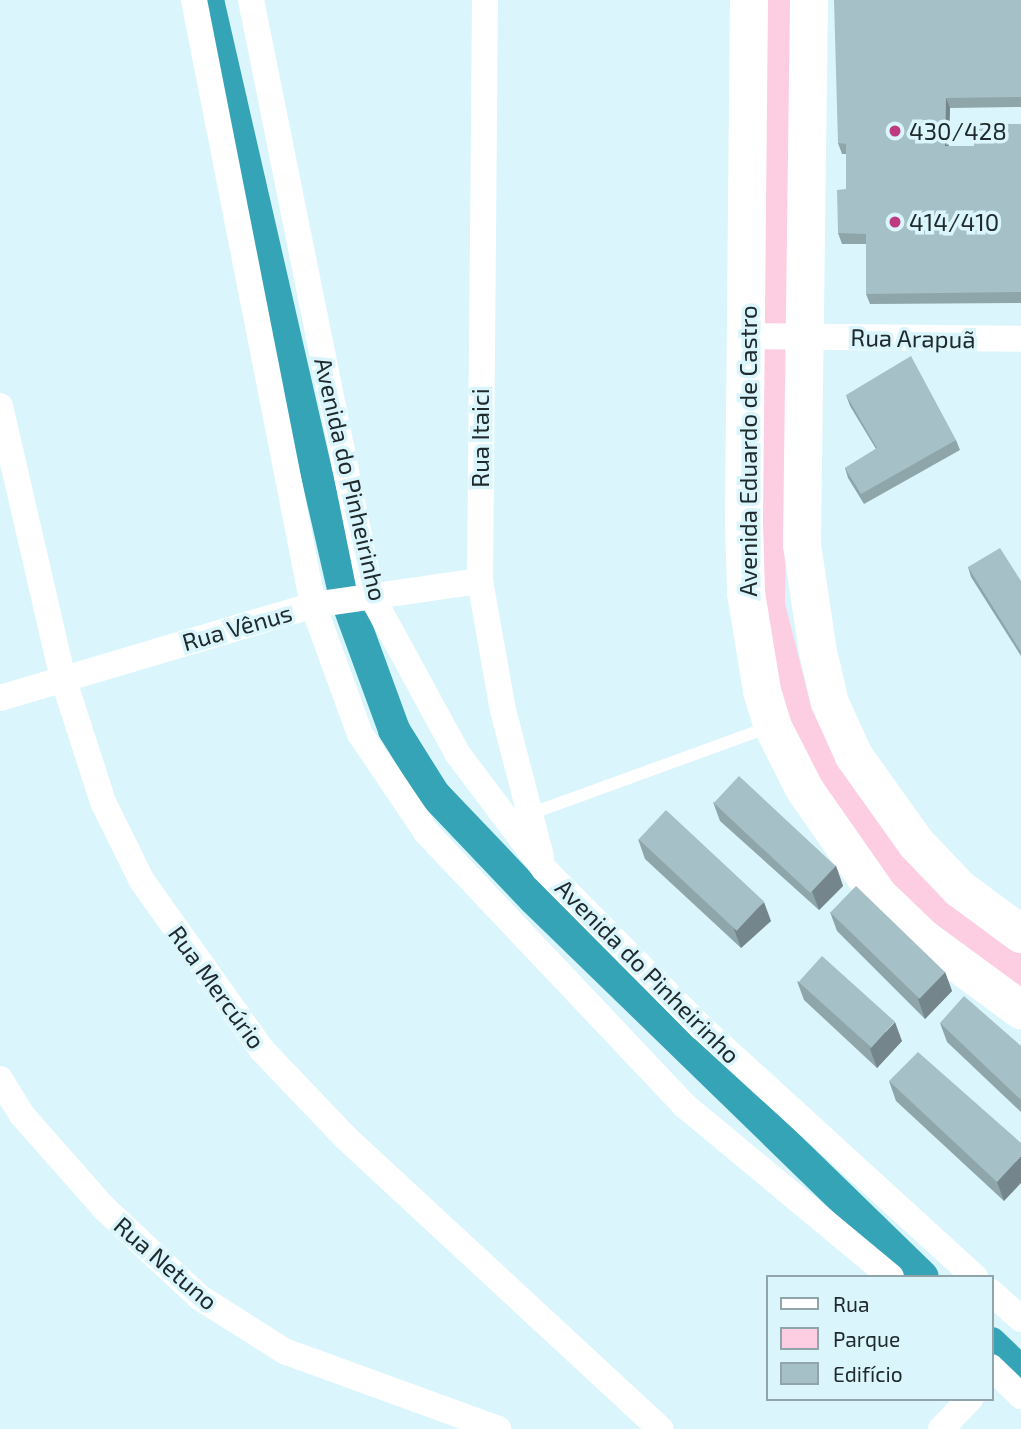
<!DOCTYPE html>
<html>
<head>
<meta charset="utf-8">
<style>
  body { margin:0 }
  #map { position:relative; width:1021px; height:1429px; overflow:hidden; background:#daf6fc; font-family:"Exo 2",sans-serif }
  div>[style] { position:absolute }
  [style*='--x'] { left:calc(var(--x)*1px); top:calc(var(--y)*1px); width:calc(var(--w)*1px); rotate:calc(var(--a)*1deg) }
  .green>* { inset:0; background:#fdcee2 }
  .canal>* { height:32px; margin:-16px; padding:0 16px; transform-origin:16px; border-radius:16px; background:#35a4b7 }
  .service>* { height:12px; margin:-6px; padding:0 6px; transform-origin:6px; border-radius:6px; background:#fff }
  .minor>* { height:26px; margin:-13px; padding:0 13px; transform-origin:13px; border-radius:13px; background:#fff }
  .primary>* { height:38px; margin:-19px; padding:0 19px; transform-origin:19px; border-radius:19px; background:#fff }
  .wall>* { inset:0; background:#8ea5aa }
  .shaded-wall>* { inset:0; background:#74868b }
  .building>* { inset:0; background:#a5c0c6; transform-origin:0 0 }
  .dots>* { width:19px; height:19px; translate:-50% -50%; box-sizing:border-box; border:4px solid #daf6fc; border-radius:50% }
  span { translate:-50% -50%; white-space:nowrap; text-align:center; line-height:1.15; -webkit-text-stroke:7px #daf6fc; paint-order:stroke }
  .poi-label { font-size:24px; color:#202a2d }
  .left { translate:0 -50%; text-align:left }
  .street-label { font-size:24px; color:#202a2d }
  .legend { position:absolute; left:766px; top:1275px; width:228px; height:126px; box-sizing:border-box; background:#daf6fc; border:2px solid #90a4a9; margin:0; padding:9px 12px; list-style:none; font-size:21px; color:#202a2d }
  .legend li { display:flex; align-items:center; gap:14px; height:35px }
  .legend b { width:35px; border:2px solid #90a4a9 }
</style>
</head>
<body>
<div id="map">
  <div class="green">
    <i style="clip-path:polygon(758px 0,795px 0,785px 603px,812px 710px,1021px 934px,1021px 1010px,835px 838px,763px 657px)"></i>
  </div>
  <div class="canal">
    <i style="--x:208;--y:0;--w:608;--a:77.08"></i>
    <i style="--x:344;--y:593;--w:146;--a:69.9"></i>
    <i style="--x:394;--y:730;--w:75;--a:58"></i>
    <i style="--x:434;--y:794;--w:145;--a:46.4"></i>
    <i style="--x:534;--y:899;--w:542;--a:44.18"></i>
    <i style="--x:991;--y:1343;--w:42;--a:44"></i>
  </div>
  <div class="service">
    <i style="--x:530;--y:814;--w:254;--a:-20"></i>
  </div>
  <div class="minor">
    <i style="--x:194;--y:0;--w:617;--a:78.87"></i>
    <i style="--x:313;--y:605;--w:137;--a:70"></i>
    <i style="--x:360;--y:734;--w:118;--a:56"></i>
    <i style="--x:426;--y:832;--w:376;--a:46.6"></i>
    <i style="--x:684;--y:1105;--w:269;--a:39.7"></i>
    <i style="--x:251;--y:0;--w:607;--a:78.6"></i>
    <i style="--x:371;--y:595;--w:180;--a:61.4"></i>
    <i style="--x:457;--y:753;--w:145;--a:53.1"></i>
    <i style="--x:544;--y:869;--w:223;--a:45.2"></i>
    <i style="--x:701;--y:1027;--w:371;--a:42.4"></i>
    <i style="--x:485;--y:0;--w:581;--a:90.49"></i>
    <i style="--x:480;--y:581;--w:131;--a:79.9"></i>
    <i style="--x:503;--y:710;--w:152;--a:75.5"></i>
    <i style="--x:748;--y:336;--w:273;--a:0.6"></i>
    <i style="--x:0;--y:406;--w:279;--a:77"></i>
    <i style="--x:63;--y:678;--w:130;--a:72.1"></i>
    <i style="--x:103;--y:802;--w:88;--a:63.7"></i>
    <i style="--x:142;--y:881;--w:207;--a:54.6"></i>
    <i style="--x:262;--y:1050;--w:120;--a:46.3"></i>
    <i style="--x:345;--y:1137;--w:430;--a:42.8"></i>
    <i style="--x:0;--y:698;--w:327;--a:-16.5"></i>
    <i style="--x:313;--y:605;--w:169;--a:-8.2"></i>
    <i style="--x:0;--y:1079;--w:42;--a:58.6"></i>
    <i style="--x:22;--y:1115;--w:124;--a:48.6"></i>
    <i style="--x:104;--y:1208;--w:130;--a:43.1"></i>
    <i style="--x:199;--y:1297;--w:101;--a:32.4"></i>
    <i style="--x:284;--y:1351;--w:228;--a:20"></i>
    <i style="--x:991;--y:1292;--w:40;--a:42"></i>
    <i style="--x:991;--y:1367;--w:42;--a:44"></i>
    <i style="--x:941;--y:1429;--w:42;--a:-46"></i>
  </div>
  <div class="primary">
    <i style="--x:749;--y:0;--w:522;--a:90.55"></i>
    <i style="--x:744;--y:522;--w:71;--a:88.4"></i>
    <i style="--x:746;--y:593;--w:99;--a:80.7"></i>
    <i style="--x:762;--y:691;--w:38;--a:73"></i>
    <i style="--x:773;--y:727;--w:71;--a:63.1"></i>
    <i style="--x:805;--y:790;--w:129;--a:55.1"></i>
    <i style="--x:879;--y:896;--w:61;--a:43.7"></i>
    <i style="--x:923;--y:938;--w:122;--a:36.3"></i>
    <i style="--x:809;--y:0;--w:545;--a:90.74"></i>
    <i style="--x:802;--y:545;--w:108;--a:81.5"></i>
    <i style="--x:818;--y:652;--w:52;--a:76.8"></i>
    <i style="--x:830;--y:703;--w:58;--a:65.6"></i>
    <i style="--x:854;--y:756;--w:107;--a:54.5"></i>
    <i style="--x:916;--y:843;--w:64;--a:46.3"></i>
    <i style="--x:960;--y:889;--w:76;--a:36.4"></i>
  </div>
  <div class="wall">
    <i style="clip-path:polygon(1021px 0,1021px 107px,950px 108px,949px 146px,974px 146px,1021px 124px,1021px 303px,870px 304px,866px 294px,866px 244px,842px 244px,838px 233px,846px 189px,846px 154px,842px 154px,838px 143px)"></i>
    <i style="clip-path:polygon(846px 395px,956px 440px,960px 450px,864px 504px,848px 478px,845px 468px,876px 449px,850px 406px)"></i>
    <i style="clip-path:polygon(968px 567px,1021px 581px,1021px 656px,971px 577px)"></i>
    <i style="clip-path:polygon(713px 802px,836px 866px,843px 886px,819px 910px,720px 821px)"></i>
    <i style="clip-path:polygon(638px 839px,771px 921px,741px 948px,645px 859px)"></i>
    <i style="clip-path:polygon(830px 912px,945px 972px,952px 991px,925px 1019px,837px 931px)"></i>
    <i style="clip-path:polygon(797px 981px,902px 1041px,877px 1068px,804px 1000px)"></i>
    <i style="clip-path:polygon(940px 1023px,1021px 1046px,1021px 1112px,947px 1042px)"></i>
    <i style="clip-path:polygon(889px 1081px,1021px 1143px,1004px 1201px,896px 1101px)"></i>
  </div>
  <div class="shaded-wall">
    <i style="clip-path:polygon(946px 98px,950px 108px,948px 157px,945px 146px)"></i>
    <i style="clip-path:polygon(836px 866px,843px 886px,819px 910px,812px 891px)"></i>
    <i style="clip-path:polygon(764px 902px,771px 921px,741px 948px,734px 929px)"></i>
    <i style="clip-path:polygon(945px 972px,952px 991px,925px 1019px,918px 999px)"></i>
    <i style="clip-path:polygon(895px 1022px,902px 1041px,877px 1068px,870px 1049px)"></i>
    <i style="clip-path:polygon(1021px 1156px,1021px 1183px,1004px 1201px,997px 1182px)"></i>
  </div>
  <div class="building">
    <i style="clip-path:polygon(834px 0,1021px 0,1021px 97px,946px 98px,945px 146px,974px 146px,974px 124px,1021px 124px,1021px 292px,866px 294px,866px 234px,838px 233px,837px 190px,846px 189px,846px 144px,838px 143px)"></i>
    <i style="clip-path:polygon(911px 356px,956px 440px,861px 494px,845px 468px,877px 448px,846px 395px)"></i>
    <i style="clip-path:polygon(1000px 548px,1021px 581px,1021px 652px,968px 567px)"></i>
    <i style="left:739px;top:776px;width:132px;height:37px;rotate:43deg"></i>
    <i style="left:666px;top:810px;width:134px;height:40px;rotate:43deg"></i>
    <i style="left:856px;top:886px;width:124px;height:37px;rotate:44deg"></i>
    <i style="left:822px;top:956px;width:98px;height:35px;rotate:42deg"></i>
    <i style="clip-path:polygon(964px 996px,1021px 1046px,1021px 1100px,940px 1023px)"></i>
    <i style="clip-path:polygon(918px 1052px,1021px 1143px,1021px 1156px,997px 1182px,889px 1081px)"></i>
  </div>
  <div class="dots">
    <i style="left:895px;top:131px;background:#be3b81"></i>
    <i style="left:895px;top:222px;background:#be3b81"></i>
  </div>
  <div class="poi-label">
    <span class="left" style="left:909px;top:131px">430/428</span>
    <span class="left" style="left:909px;top:222px">414/410</span>
  </div>
  <div class="street-label">
    <span style="left:913px;top:338px;rotate:1deg">Rua Arapuã</span>
    <span style="left:480px;top:438px;rotate:-90deg">Rua Itaici</span>
    <span style="left:748px;top:451px;rotate:-90deg">Avenida Eduardo de Castro</span>
    <span style="left:351px;top:479px;rotate:77deg">Avenida do Pinheirinho</span>
    <span style="left:237px;top:627px;rotate:-16deg">Rua Vênus</span>
    <span style="left:648px;top:971px;rotate:45deg">Avenida do Pinheirinho</span>
    <span style="left:217px;top:987px;rotate:54deg">Rua Mercúrio</span>
    <span style="left:166px;top:1263px;rotate:41deg">Rua Netuno</span>
  </div>
  <ul class="legend">
  <li><b style="height:9px;background:#fff"></b>Rua</li>
  <li><b style="height:19px;background:#fdcee2"></b>Parque</li>
  <li><b style="height:19px;background:#a5c0c6"></b>Edifício</li>
  </ul>
</div>
</body>
</html>
